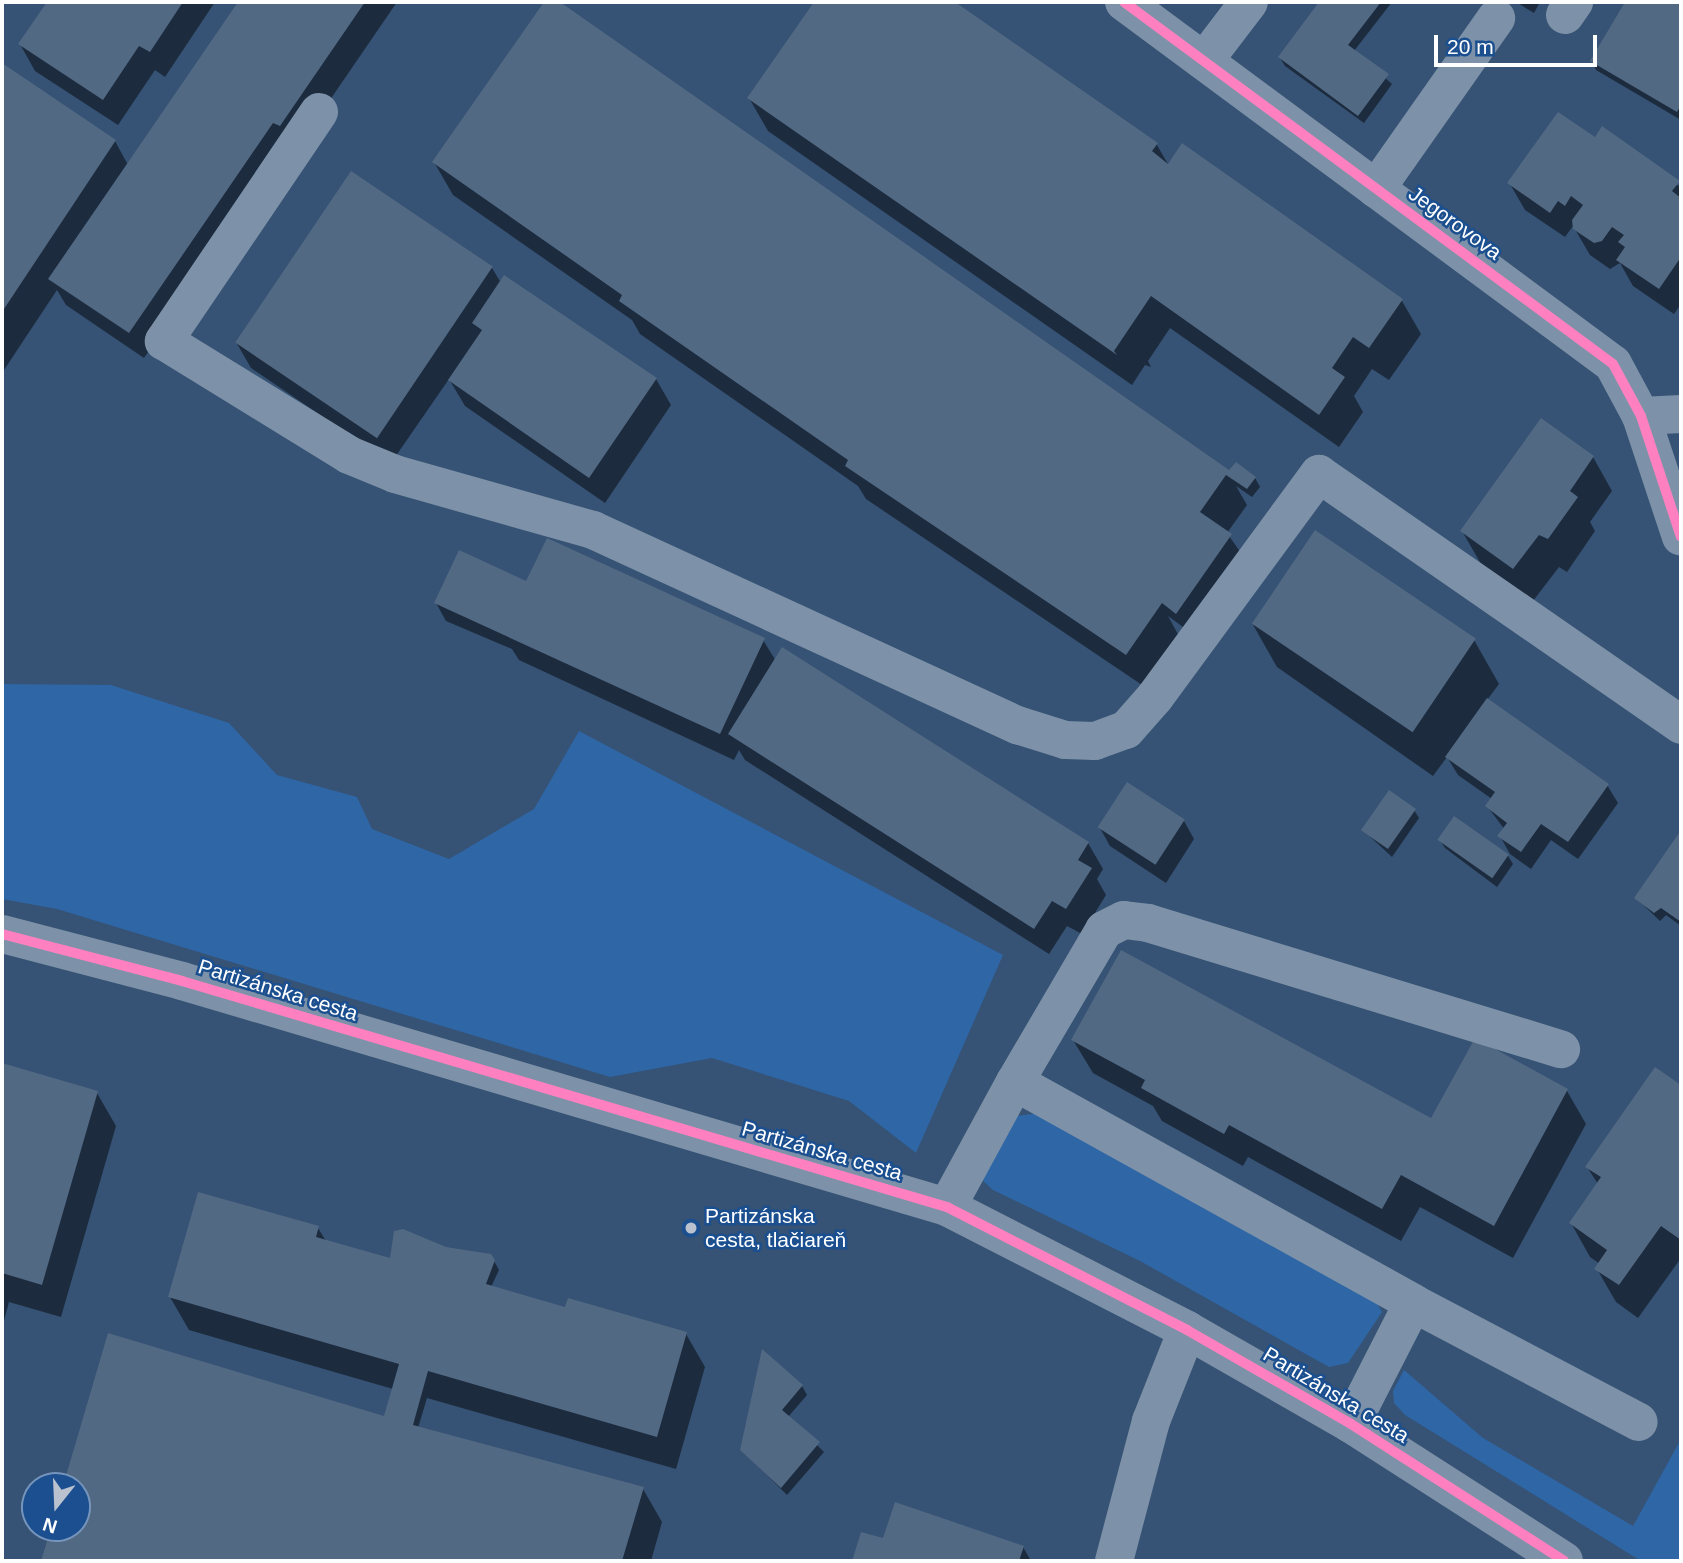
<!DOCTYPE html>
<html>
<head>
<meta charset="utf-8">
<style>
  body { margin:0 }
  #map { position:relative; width:1683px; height:1563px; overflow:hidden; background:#365274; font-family:Helvetica,sans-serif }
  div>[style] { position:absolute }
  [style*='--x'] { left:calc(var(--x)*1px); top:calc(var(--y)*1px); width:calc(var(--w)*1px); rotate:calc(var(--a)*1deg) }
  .green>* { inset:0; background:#2f66a5 }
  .shadow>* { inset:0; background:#0007 }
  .building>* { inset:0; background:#526984; transform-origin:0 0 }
  .minor>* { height:38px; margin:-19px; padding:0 19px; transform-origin:19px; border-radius:19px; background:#7d92a8 }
  .cycleway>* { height:10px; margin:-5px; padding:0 5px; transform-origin:5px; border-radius:5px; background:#ff80c0 }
  .dots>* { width:19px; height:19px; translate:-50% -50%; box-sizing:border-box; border:4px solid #1b4f8f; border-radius:50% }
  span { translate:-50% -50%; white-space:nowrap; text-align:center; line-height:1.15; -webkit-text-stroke:5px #1b4f8f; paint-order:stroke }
  .street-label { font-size:21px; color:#fff }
  .poi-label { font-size:21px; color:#fff }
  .left { translate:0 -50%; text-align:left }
  .frame { position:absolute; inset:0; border:4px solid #fff; pointer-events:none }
  .north { position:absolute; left:21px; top:1472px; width:70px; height:70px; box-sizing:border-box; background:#1b4f8f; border:2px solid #7695bc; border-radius:50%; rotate:198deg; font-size:19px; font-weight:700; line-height:28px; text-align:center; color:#fff }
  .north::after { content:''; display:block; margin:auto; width:24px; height:32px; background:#b9c2ce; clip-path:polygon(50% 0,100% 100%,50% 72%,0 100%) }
  .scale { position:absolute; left:1434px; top:35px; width:163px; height:32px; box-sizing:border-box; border:4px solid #fff; border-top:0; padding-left:9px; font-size:21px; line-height:24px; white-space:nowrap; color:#fff; -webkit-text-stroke:5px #1b4f8f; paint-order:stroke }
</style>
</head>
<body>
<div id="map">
  <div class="green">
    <i style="clip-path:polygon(2px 684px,111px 685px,229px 723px,277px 775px,357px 797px,372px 829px,449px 859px,534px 809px,579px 731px,1003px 955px,916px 1153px,849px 1101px,712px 1058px,610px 1077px,57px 909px,2px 899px)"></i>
    <i style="clip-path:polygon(1040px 1113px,1372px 1294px,1382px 1312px,1348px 1363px,1329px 1367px,1140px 1261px,993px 1190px,979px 1177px,1016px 1116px)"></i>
    <i style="clip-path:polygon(1404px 1370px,1483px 1438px,1633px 1526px,1681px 1439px,1681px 1561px,1641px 1561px,1405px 1415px,1394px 1403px,1393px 1391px)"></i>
  </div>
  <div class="shadow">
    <i style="clip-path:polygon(49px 2px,215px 2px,165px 77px,155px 70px,118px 125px,35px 71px,20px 44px)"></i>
    <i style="clip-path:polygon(240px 2px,397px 2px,295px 151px,289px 147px,144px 358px,66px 305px,57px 290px,2px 373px,2px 65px,115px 141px,128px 165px)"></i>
    <i style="clip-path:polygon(546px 2px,557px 2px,1228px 472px,1255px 478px,1260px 487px,1252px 497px,1236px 486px,1247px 505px,1227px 533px,1241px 553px,1187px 630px,1168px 616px,1180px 638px,1145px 687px,866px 499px,858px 486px,640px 334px,632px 320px,453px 195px,434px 162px)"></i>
    <i style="clip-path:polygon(816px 2px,952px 2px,1157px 145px,1169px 166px,1402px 301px,1421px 334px,1389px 380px,1372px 369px,1354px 396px,1363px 412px,1339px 447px,1170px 328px,1148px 361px,1151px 367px,1145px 365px,1132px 385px,768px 131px,749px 98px)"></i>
    <i style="clip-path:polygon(1322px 2px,1392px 2px,1354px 51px,1392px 84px,1364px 123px,1285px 66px,1280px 58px)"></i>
    <i style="clip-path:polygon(1516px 2px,1540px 2px,1534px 13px)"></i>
    <i style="clip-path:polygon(1627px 2px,1681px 2px,1681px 120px,1596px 70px,1592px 61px)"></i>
    <i style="clip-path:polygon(1595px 140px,1681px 187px,1681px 304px,1674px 314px,1633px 286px,1620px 263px,1610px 269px,1590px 255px,1573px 226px,1565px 237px,1525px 210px,1510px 184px)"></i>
    <i style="clip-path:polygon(492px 268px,501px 283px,656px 379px,671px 405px,605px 503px,465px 406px,449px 379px,391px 463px,251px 368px,236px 342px)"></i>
    <i style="clip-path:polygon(1542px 420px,1593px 457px,1612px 491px,1590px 522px,1595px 531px,1567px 572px,1559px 567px,1533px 601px,1481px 564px,1462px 531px)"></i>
    <i style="clip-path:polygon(525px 582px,763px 640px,776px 661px,1088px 843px,1103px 869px,1097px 879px,1106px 895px,1082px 934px,1067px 926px,1049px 954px,745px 760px,739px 750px,734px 760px,519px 660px,512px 649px,446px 621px,436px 603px)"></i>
    <i style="clip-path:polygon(1252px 623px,1474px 640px,1499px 684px,1487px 700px,1607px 785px,1618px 803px,1578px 859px,1551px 840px,1531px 869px,1510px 854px,1500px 836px,1505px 830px,1487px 806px,1492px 799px,1458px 775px,1447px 757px,1433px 776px,1277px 667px)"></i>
    <i style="clip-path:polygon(1414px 810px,1419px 818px,1392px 857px,1363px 830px)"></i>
    <i style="clip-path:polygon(1455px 818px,1508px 856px,1513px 864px,1497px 887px,1445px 848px,1440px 840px)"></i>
    <i style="clip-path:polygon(1184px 821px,1194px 839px,1166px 883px,1110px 846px,1100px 828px)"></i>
    <i style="clip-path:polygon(1679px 836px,1681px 837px,1681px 926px,1666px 915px,1660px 921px,1636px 898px)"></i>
    <i style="clip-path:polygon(1073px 1040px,1432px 1121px,1567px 1091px,1586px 1124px,1513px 1258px,1420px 1207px,1401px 1241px,1248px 1157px,1243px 1166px,1162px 1121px,1153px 1106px,1093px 1073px)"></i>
    <i style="clip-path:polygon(2px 1065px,97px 1093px,116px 1126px,61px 1317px,9px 1302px,2px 1328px)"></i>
    <i style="clip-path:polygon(1655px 1069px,1681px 1085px,1681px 1258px,1638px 1318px,1616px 1302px,1597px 1269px,1600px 1264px,1590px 1257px,1571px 1223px,1598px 1184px,1587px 1167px)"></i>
    <i style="clip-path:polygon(318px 1228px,326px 1241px,392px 1260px,446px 1249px,494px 1261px,499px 1270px,491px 1287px,566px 1309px,686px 1334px,705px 1367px,676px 1469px,427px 1398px,418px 1428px,643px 1489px,662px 1522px,651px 1561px,43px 1561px,53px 1528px,77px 1528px,77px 1486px,65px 1486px,385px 1418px,393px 1389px,189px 1330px,170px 1297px)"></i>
    <i style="clip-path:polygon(802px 1386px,807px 1395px,788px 1417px,824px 1452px,787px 1495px,742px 1450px)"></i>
    <i style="clip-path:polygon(863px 1534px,885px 1541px,1023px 1547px,1031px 1561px,854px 1561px)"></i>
  </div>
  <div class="building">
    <i style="clip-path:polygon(47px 2px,183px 2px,150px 52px,139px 46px,103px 100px,18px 44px)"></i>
    <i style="clip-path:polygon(238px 2px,365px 2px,280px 126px,273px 123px,129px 333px,48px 279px)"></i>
    <i style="clip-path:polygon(544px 2px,560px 2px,1229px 470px,1236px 462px,1256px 477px,1247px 489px,1226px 475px,1200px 512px,1232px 534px,1176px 614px,1162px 603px,1126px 655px,845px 466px,848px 460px,619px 301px,622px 295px,432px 162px)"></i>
    <i style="clip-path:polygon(814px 2px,955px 2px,1158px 143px,1152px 151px,1168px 164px,1182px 143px,1403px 299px,1369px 348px,1353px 337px,1332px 368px,1345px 377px,1319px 415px,1151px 296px,1114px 351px,1117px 355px,747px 98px)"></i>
    <i style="clip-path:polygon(1319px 2px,1381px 2px,1348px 45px,1389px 74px,1358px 116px,1278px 57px)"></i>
    <i style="clip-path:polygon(1625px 2px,1681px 2px,1681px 105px,1677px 112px,1590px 61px)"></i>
    <i style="clip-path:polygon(2px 63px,116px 140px,2px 312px)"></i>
    <i style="clip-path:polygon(1558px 112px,1595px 137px,1602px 126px,1680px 181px,1672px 191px,1681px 198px,1681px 257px,1659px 289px,1616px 260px,1625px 247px,1618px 242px,1624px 235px,1612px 227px,1602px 241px,1594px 243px,1573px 229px,1572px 220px,1583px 205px,1571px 196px,1565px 206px,1558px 201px,1550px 213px,1507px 183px)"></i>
    <i style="left:351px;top:171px;width:171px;height:207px;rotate:34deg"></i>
    <i style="clip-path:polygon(504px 275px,657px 378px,589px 478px,448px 380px,482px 330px,472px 323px)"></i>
    <i style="clip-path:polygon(1541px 418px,1594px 456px,1570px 491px,1578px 497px,1548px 539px,1539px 535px,1513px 569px,1460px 531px)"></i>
    <i style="left:1315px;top:530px;width:194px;height:113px;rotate:34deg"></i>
    <i style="clip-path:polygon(547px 538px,765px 638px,720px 734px,434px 603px,459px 550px,526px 581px)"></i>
    <i style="clip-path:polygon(782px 647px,1089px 842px,1078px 860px,1092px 868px,1066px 909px,1052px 901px,1034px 929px,728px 734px)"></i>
    <i style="clip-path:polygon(1487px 698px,1609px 784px,1568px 842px,1541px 824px,1521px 852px,1497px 836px,1507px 823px,1485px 806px,1495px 792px,1445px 757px)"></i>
    <i style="left:1127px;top:782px;width:69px;height:54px;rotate:33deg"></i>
    <i style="left:1389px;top:790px;width:33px;height:49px;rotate:35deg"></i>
    <i style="left:1454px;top:816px;width:67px;height:29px;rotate:35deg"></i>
    <i style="clip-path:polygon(1679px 833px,1681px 835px,1681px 922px,1661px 908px,1654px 913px,1634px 898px)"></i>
    <i style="clip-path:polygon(1121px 950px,1431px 1118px,1475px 1038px,1568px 1089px,1494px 1226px,1401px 1175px,1382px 1209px,1229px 1125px,1224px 1134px,1141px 1088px,1145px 1080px,1071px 1040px)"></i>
    <i style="clip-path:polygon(2px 1063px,98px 1091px,42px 1285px,2px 1273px)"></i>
    <i style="clip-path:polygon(1655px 1067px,1681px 1085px,1681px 1240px,1661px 1226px,1619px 1285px,1594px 1269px,1607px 1250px,1569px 1223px,1601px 1177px,1585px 1167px)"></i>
    <i style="clip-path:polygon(198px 1192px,319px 1226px,316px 1237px,390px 1258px,394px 1231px,403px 1229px,446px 1247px,491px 1254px,495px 1260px,486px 1284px,565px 1307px,568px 1298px,687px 1332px,657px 1437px,428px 1371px,413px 1425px,644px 1487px,622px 1561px,41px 1561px,51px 1528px,77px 1528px,77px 1486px,63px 1486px,108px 1333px,384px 1416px,399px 1364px,168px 1297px)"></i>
    <i style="clip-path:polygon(762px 1349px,803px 1385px,782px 1410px,820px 1442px,781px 1488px,740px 1450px)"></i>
    <i style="clip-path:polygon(895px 1502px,1024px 1546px,1019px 1561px,852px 1561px,861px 1532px,883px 1538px)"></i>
  </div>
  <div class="minor">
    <i style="--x:1124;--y:2;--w:608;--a:36.51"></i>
    <i style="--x:1613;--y:364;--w:59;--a:61.7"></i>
    <i style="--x:1641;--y:416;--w:127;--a:71.7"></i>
    <i style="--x:1565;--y:15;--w:16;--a:-55"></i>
    <i style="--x:1204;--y:61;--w:74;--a:-52.7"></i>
    <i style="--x:319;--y:112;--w:277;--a:124.1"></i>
    <i style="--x:164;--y:341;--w:217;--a:31.6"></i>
    <i style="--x:349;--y:455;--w:50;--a:22.4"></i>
    <i style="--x:395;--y:474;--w:206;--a:15.8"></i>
    <i style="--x:593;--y:530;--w:467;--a:24.7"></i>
    <i style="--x:1017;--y:725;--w:50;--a:17.4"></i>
    <i style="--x:1065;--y:740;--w:30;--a:2"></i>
    <i style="--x:1095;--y:741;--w:33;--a:-20"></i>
    <i style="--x:1126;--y:730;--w:44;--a:-48.7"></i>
    <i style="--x:1155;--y:697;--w:277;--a:-53.7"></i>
    <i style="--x:1319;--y:474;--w:441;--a:34.7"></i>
    <i style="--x:1376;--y:189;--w:209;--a:-54.9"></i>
    <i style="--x:1641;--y:416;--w:40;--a:-2.9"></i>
    <i style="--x:2;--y:934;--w:186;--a:14.6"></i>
    <i style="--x:182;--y:981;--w:798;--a:16.46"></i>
    <i style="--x:947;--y:1207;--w:270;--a:27.1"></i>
    <i style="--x:1187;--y:1330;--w:189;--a:29.8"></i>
    <i style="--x:1351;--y:1424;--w:253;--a:32.7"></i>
    <i style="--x:1015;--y:1082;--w:176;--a:-59.6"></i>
    <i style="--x:1104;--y:930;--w:22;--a:-27"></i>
    <i style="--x:1124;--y:920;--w:24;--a:7"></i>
    <i style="--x:1148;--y:923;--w:432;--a:17"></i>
    <i style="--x:947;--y:1207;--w:142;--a:-61.5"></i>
    <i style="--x:1015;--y:1082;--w:455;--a:29"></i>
    <i style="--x:1413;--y:1303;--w:136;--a:117.1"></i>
    <i style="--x:1413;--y:1303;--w:255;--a:27.8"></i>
    <i style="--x:1114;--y:1561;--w:145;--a:-75.2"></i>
    <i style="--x:1151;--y:1421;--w:98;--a:-68.4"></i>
  </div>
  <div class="cycleway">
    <i style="--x:1124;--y:2;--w:608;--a:36.51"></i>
    <i style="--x:1613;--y:364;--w:59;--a:61.7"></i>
    <i style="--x:1641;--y:416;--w:127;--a:71.7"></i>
    <i style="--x:2;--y:934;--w:186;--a:14.6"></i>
    <i style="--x:182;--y:981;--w:798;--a:16.46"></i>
    <i style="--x:947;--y:1207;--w:270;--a:27.1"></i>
    <i style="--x:1187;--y:1330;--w:189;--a:29.8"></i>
    <i style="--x:1351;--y:1424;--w:253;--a:32.7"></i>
  </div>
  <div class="dots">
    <i style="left:691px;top:1228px;background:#b9c2ce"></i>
  </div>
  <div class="street-label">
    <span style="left:1455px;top:223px;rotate:36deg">Jegorovova</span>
    <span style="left:278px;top:990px;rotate:17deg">Partizánska cesta</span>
    <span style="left:822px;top:1151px;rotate:16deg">Partizánska cesta</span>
    <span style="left:1336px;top:1395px;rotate:31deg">Partizánska cesta</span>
  </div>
  <div class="poi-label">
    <span class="left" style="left:705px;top:1228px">Partizánska<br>cesta, tlačiareň</span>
  </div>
  <div class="frame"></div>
  <div class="north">N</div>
  <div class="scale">20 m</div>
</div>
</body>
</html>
